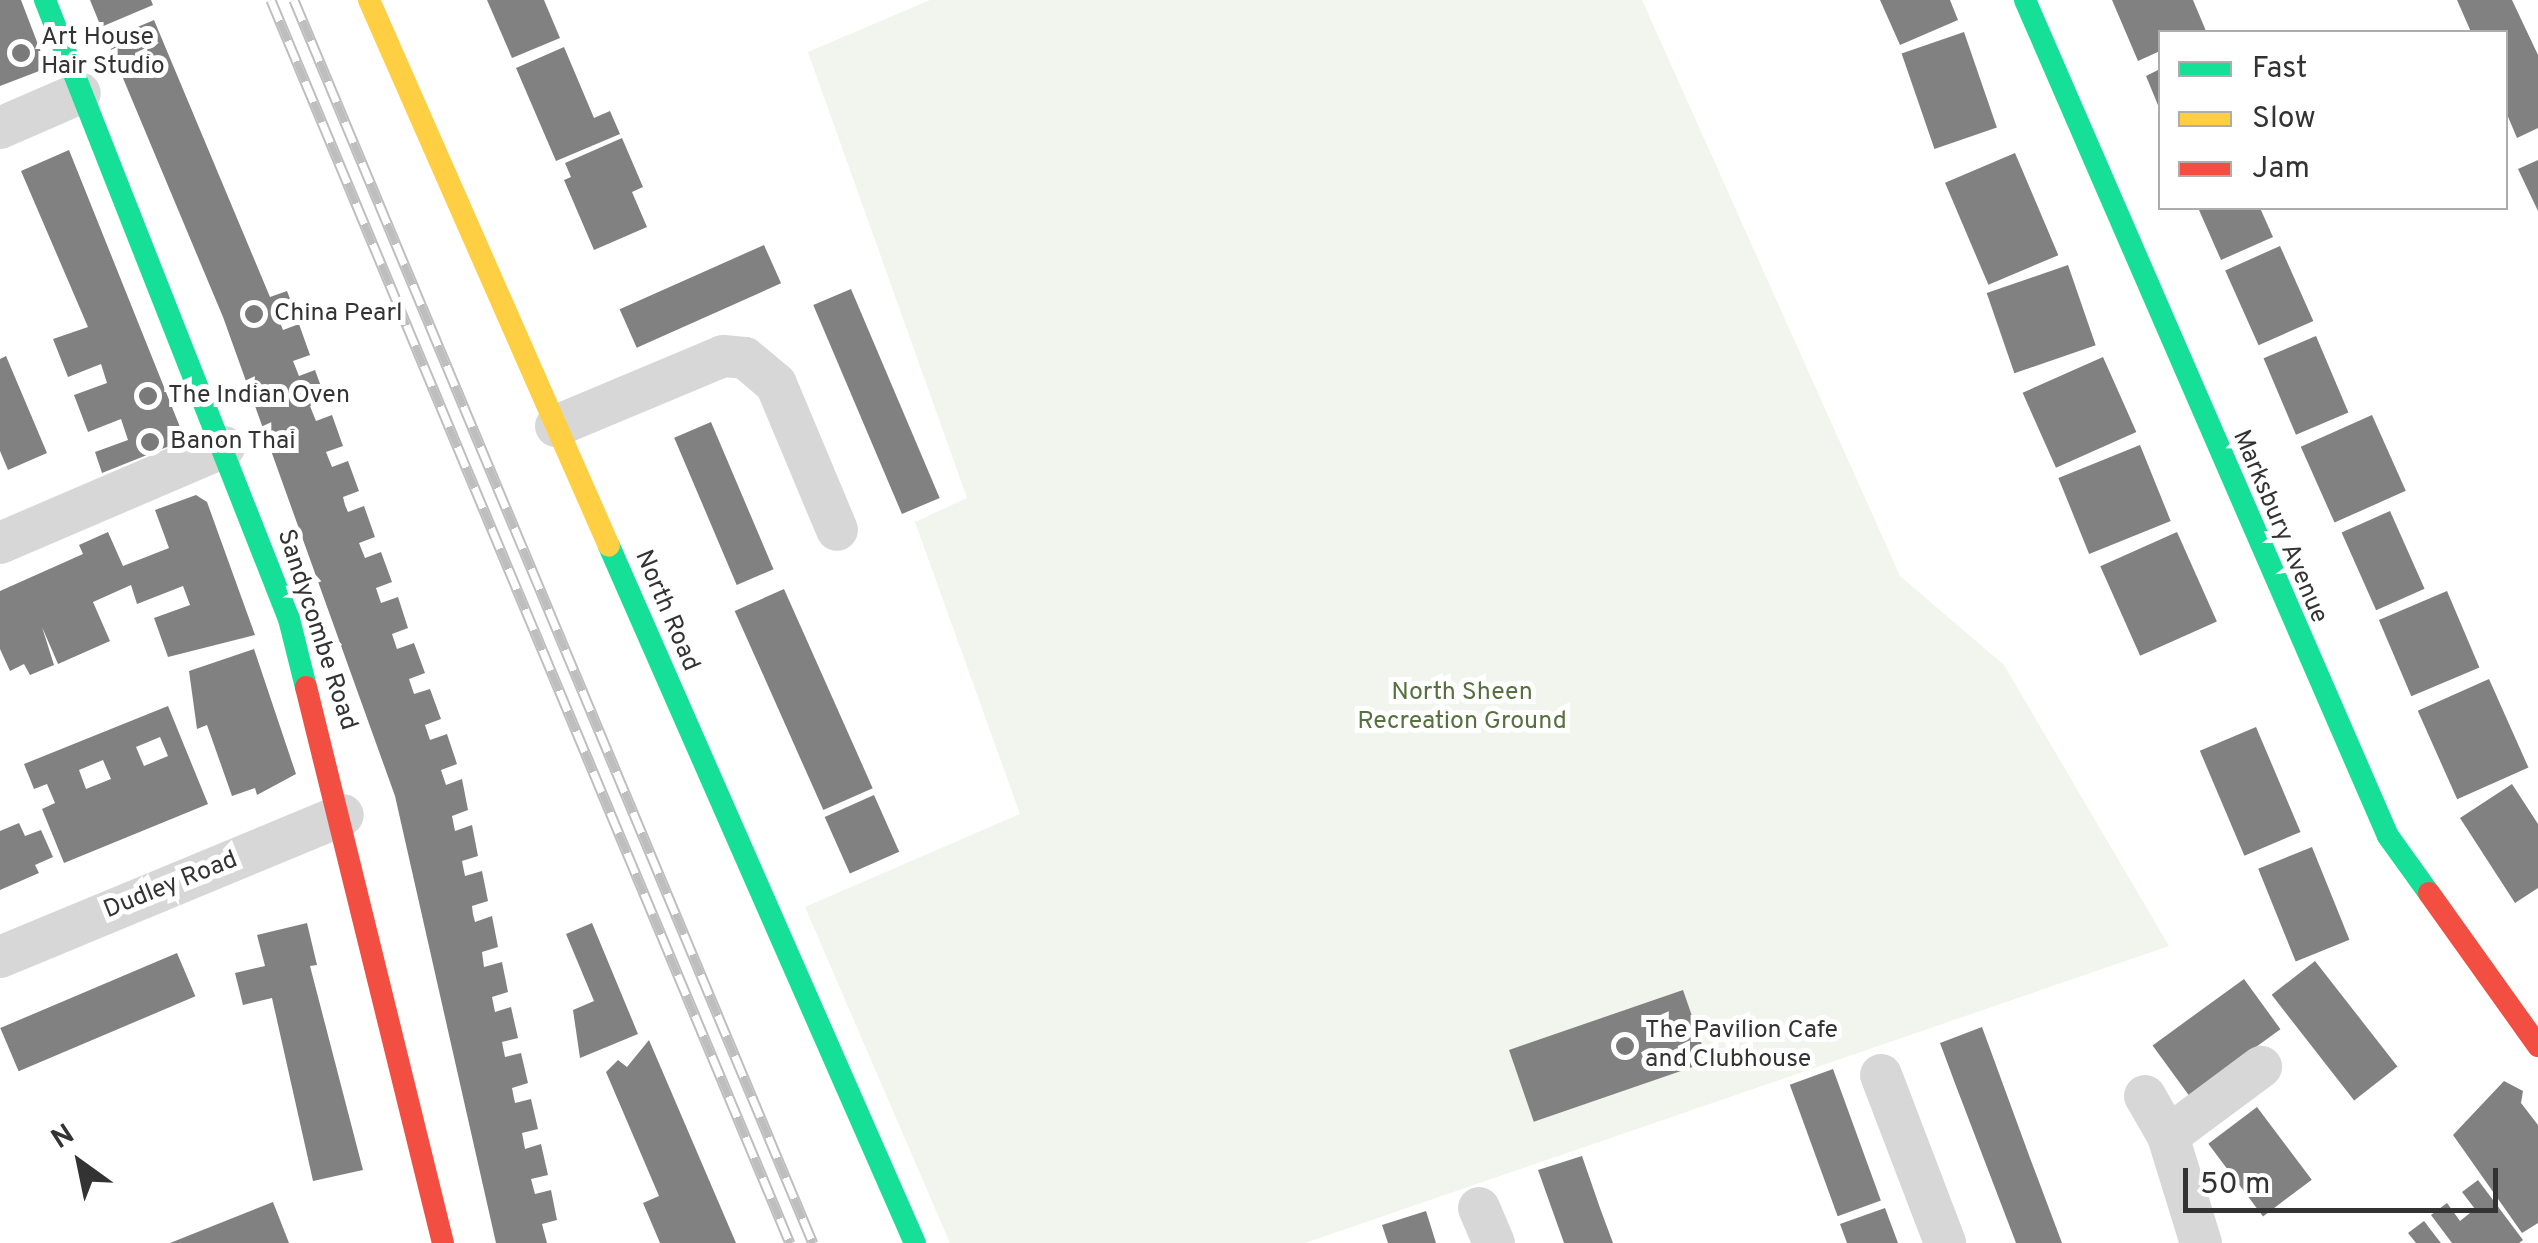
<!DOCTYPE html>
<html>
<head>
<meta charset="utf-8">
<style>
  body { margin:0 }
  #map { position:relative; width:2538px; height:1243px; overflow:hidden; background:#fff; font-family:Overpass,sans-serif }
  div>[style] { position:absolute }
  [style*='--x'] { left:calc(var(--x)*1px); top:calc(var(--y)*1px); width:calc(var(--w)*1px); rotate:calc(var(--a)*1deg) }
  .green>* { inset:0; background:#f1f5ed }
  .building>* { inset:0; background:#818181; transform-origin:0 0 }
  .street>* { height:42px; margin:-21px; padding:0 21px; transform-origin:21px; border-radius:21px; background:#d7d7d7 }
  .fast>* { height:22px; margin:-11px; padding:0 11px; transform-origin:11px; border-radius:11px; background:#16e098 }
  .slow>* { height:22px; margin:-11px; padding:0 11px; transform-origin:11px; border-radius:11px; background:#ffcf43 }
  .jam>* { height:22px; margin:-11px; padding:0 11px; transform-origin:11px; border-radius:11px; background:#f24e42 }
  .rail>* { height:11px; margin-top:-5.5px; transform-origin:0; background:repeating-linear-gradient(90deg,#fff 0 22px,#bebebe 0 44px); box-sizing:border-box; border-block:2px solid #bebebe }
  .dots>* { width:28px; height:28px; translate:-50% -50%; box-sizing:border-box; border:5px solid #fff; border-radius:50% }
  span { translate:-50% -50%; white-space:nowrap; text-align:center; line-height:1.15; -webkit-text-stroke:10px #fff; paint-order:stroke }
  .poi-label { font-size:25px; color:#333 }
  .left { translate:0 -50%; text-align:left }
  .street-label { font-size:25px; color:#333 }
  .park-label { font-size:25px; color:#56703f }
  .legend { position:absolute; left:2158px; top:30px; width:350px; height:180px; box-sizing:border-box; background:#fff; border:2px solid #adadad; margin:0; padding:12px 18px; list-style:none; font-size:30px; color:#333 }
  .legend li { display:flex; align-items:center; gap:20px; height:50px }
  .legend b { width:50px; border:2px solid #adadad }
  .north { position:absolute; left:30px; top:1113px; width:100px; height:100px; -webkit-text-stroke:8px #fff; paint-order:stroke; rotate:327deg; font-size:28px; font-weight:700; line-height:40px; text-align:center; color:#333 }
  .north::after { content:''; display:block; margin:auto; width:35px; height:45px; background:#333; clip-path:polygon(50% 0,100% 100%,50% 72%,0 100%) }
  .scale { position:absolute; left:2183px; top:1168px; width:315px; height:45px; box-sizing:border-box; border:5px solid #333; border-top:0; padding-left:12px; font-size:30px; line-height:35px; white-space:nowrap; color:#333; -webkit-text-stroke:8px #fff; paint-order:stroke }
</style>
</head>
<body>
<div id="map">
  <div class="green">
    <i style="clip-path:polygon(930px 0,1642px 0,1900px 576px,2004px 665px,2169px 946px,1305px 1243px,950px 1243px,805px 907px,1020px 814px,915px 522px,967px 498px,808px 52px)"></i>
  </div>
  <div class="building">
    <i style="clip-path:polygon(0 0,21px 0,47px 68px,0 86px)"></i>
    <i style="clip-path:polygon(90px 0,151px 0,153px 5px,101px 27px)"></i>
    <i style="clip-path:polygon(487px 0,544px 0,560px 38px,512px 58px)"></i>
    <i style="clip-path:polygon(1880px 0,1950px 0,1958px 20px,1900px 45px)"></i>
    <i style="clip-path:polygon(2112px 0,2193px 0,2206px 31px,2160px 32px,2160px 51px,2138px 61px)"></i>
    <i style="clip-path:polygon(2457px 0,2512px 0,2538px 55px,2538px 128px,2517px 138px,2506px 112px,2506px 32px,2471px 32px)"></i>
    <i style="clip-path:polygon(154px 20px,270px 297px,287px 291px,292px 304px,275px 310px,283px 330px,299px 324px,310px 355px,293px 361px,299px 376px,315px 370px,326px 400px,310px 406px,316px 421px,332px 415px,343px 446px,326px 452px,332px 467px,348px 461px,359px 491px,343px 497px,345px 505px,348px 512px,364px 506px,375px 537px,359px 543px,365px 558px,381px 552px,392px 582px,376px 588px,381px 603px,398px 597px,408px 628px,392px 634px,397px 649px,414px 643px,425px 673px,409px 679px,414px 694px,430px 689px,441px 719px,425px 725px,430px 740px,447px 734px,457px 764px,441px 770px,446px 785px,462px 779px,468px 810px,452px 816px,455px 831px,472px 825px,478px 856px,462px 861px,465px 876px,482px 871px,488px 901px,472px 906px,473px 914px,475px 922px,492px 916px,498px 947px,482px 952px,484px 967px,502px 962px,508px 992px,492px 997px,495px 1012px,511px 1007px,518px 1038px,502px 1042px,505px 1057px,521px 1053px,528px 1083px,512px 1088px,515px 1103px,531px 1099px,538px 1129px,522px 1133px,525px 1149px,541px 1144px,548px 1175px,531px 1179px,535px 1194px,551px 1190px,557px 1220px,542px 1224px,547px 1243px,496px 1243px,395px 796px,223px 317px,107px 40px)"></i>
    <i style="left:1964px;top:32px;width:101px;height:66px;rotate:71deg"></i>
    <i style="clip-path:polygon(564px 47px,594px 118px,610px 111px,620px 134px,556px 161px,516px 68px)"></i>
    <i style="clip-path:polygon(2160px 69px,2160px 110px,2146px 76px)"></i>
    <i style="clip-path:polygon(622px 138px,643px 187px,632px 192px,647px 227px,594px 250px,564px 180px,571px 177px,565px 163px)"></i>
    <i style="clip-path:polygon(69px 150px,182px 432px,177px 443px,102px 473px,95px 452px,128px 440px,121px 419px,88px 432px,74px 395px,107px 383px,101px 364px,68px 377px,53px 339px,88px 327px,21px 171px)"></i>
    <i style="left:2015px;top:153px;width:111px;height:76px;rotate:67deg"></i>
    <i style="clip-path:polygon(2538px 160px,2538px 211px,2518px 169px)"></i>
    <i style="clip-path:polygon(2260px 208px,2273px 237px,2221px 260px,2199px 210px)"></i>
    <i style="left:764px;top:245px;width:42px;height:158px;rotate:66deg"></i>
    <i style="left:2280px;top:246px;width:82px;height:60px;rotate:66deg"></i>
    <i style="left:2068px;top:265px;width:85px;height:86px;rotate:71deg"></i>
    <i style="left:851px;top:289px;width:227px;height:41px;rotate:67deg"></i>
    <i style="left:2316px;top:336px;width:83px;height:57px;rotate:67deg"></i>
    <i style="clip-path:polygon(6px 356px,47px 453px,8px 470px,0 451px,0 359px)"></i>
    <i style="left:2103px;top:357px;width:82px;height:88px;rotate:66deg"></i>
    <i style="left:2372px;top:415px;width:83px;height:78px;rotate:66deg"></i>
    <i style="left:711px;top:422px;width:160px;height:40px;rotate:67deg"></i>
    <i style="left:2140px;top:445px;width:82px;height:88px;rotate:68deg"></i>
    <i style="clip-path:polygon(196px 495px,207px 502px,255px 635px,168px 657px,154px 618px,190px 605px,183px 586px,137px 604px,131px 585px,93px 602px,110px 641px,58px 664px,42px 627px,54px 665px,30px 675px,24px 664px,10px 671px,0 649px,0 591px,83px 554px,79px 545px,108px 532px,123px 566px,169px 548px,155px 510px)"></i>
    <i style="left:2390px;top:511px;width:85px;height:53px;rotate:66deg"></i>
    <i style="left:2177px;top:532px;width:98px;height:84px;rotate:66deg"></i>
    <i style="left:784px;top:589px;width:218px;height:54px;rotate:66deg"></i>
    <i style="left:2447px;top:591px;width:83px;height:74px;rotate:67deg"></i>
    <i style="clip-path:polygon(254px 649px,296px 774px,257px 795px,255px 788px,232px 796px,207px 725px,197px 729px,189px 671px)"></i>
    <i style="left:2489px;top:679px;width:97px;height:78px;rotate:66deg"></i>
    <i style="clip-path:polygon(evenodd,168px 706px,208px 804px,64px 863px,42px 809px,55px 803px,47px 784px,34px 789px,24px 764px,168px 706px,160px 737px,168px 756px,144px 766px,136px 747px,160px 737px,168px 706px,103px 760px,111px 779px,86px 789px,79px 770px,103px 760px)"></i>
    <i style="left:2256px;top:727px;width:114px;height:61px;rotate:67deg"></i>
    <i style="clip-path:polygon(2512px 784px,2538px 824px,2538px 888px,2515px 903px,2460px 818px)"></i>
    <i style="left:874px;top:795px;width:62px;height:54px;rotate:66deg"></i>
    <i style="clip-path:polygon(19px 823px,25px 836px,41px 830px,53px 857px,35px 865px,39px 873px,0 890px,0 831px)"></i>
    <i style="left:2312px;top:847px;width:100px;height:58px;rotate:68deg"></i>
    <i style="clip-path:polygon(307px 923px,317px 965px,310px 966px,363px 1170px,313px 1181px,272px 998px,243px 1005px,235px 973px,265px 966px,257px 935px)"></i>
    <i style="clip-path:polygon(592px 923px,638px 1034px,580px 1058px,573px 1010px,594px 1001px,566px 934px)"></i>
    <i style="left:177px;top:953px;width:47px;height:192px;rotate:67deg"></i>
    <i style="left:2315px;top:961px;width:134px;height:55px;rotate:52deg"></i>
    <i style="left:2244px;top:979px;width:62px;height:113px;rotate:54deg"></i>
    <i style="left:1683px;top:990px;width:76px;height:184px;rotate:71deg"></i>
    <i style="clip-path:polygon(1982px 1027px,2030px 1158px,2062px 1243px,2016px 1243px,1956px 1086px,1940px 1043px)"></i>
    <i style="clip-path:polygon(649px 1040px,736px 1243px,660px 1243px,643px 1203px,659px 1196px,606px 1072px,618px 1060px,627px 1067px)"></i>
    <i style="left:1833px;top:1069px;width:140px;height:46px;rotate:70deg"></i>
    <i style="clip-path:polygon(2504px 1081px,2523px 1091px,2521px 1103px,2538px 1125px,2538px 1223px,2522px 1233px,2453px 1135px)"></i>
    <i style="left:2257px;top:1107px;width:91px;height:61px;rotate:53deg"></i>
    <i style="clip-path:polygon(1582px 1156px,1600px 1208px,1613px 1243px,1564px 1243px,1538px 1170px)"></i>
    <i style="clip-path:polygon(2478px 1180px,2523px 1240px,2519px 1243px,2452px 1243px,2431px 1215px,2447px 1203px,2460px 1221px,2475px 1209px,2462px 1192px)"></i>
    <i style="clip-path:polygon(273px 1202px,289px 1243px,170px 1243px)"></i>
    <i style="clip-path:polygon(1885px 1208px,1898px 1243px,1847px 1243px,1840px 1224px)"></i>
    <i style="clip-path:polygon(1426px 1211px,1436px 1243px,1388px 1243px,1382px 1225px)"></i>
    <i style="clip-path:polygon(2424px 1221px,2437px 1238px,2441px 1243px,2416px 1243px,2408px 1233px)"></i>
  </div>
  <div class="street">
    <i style="--x:0;--y:128;--w:87;--a:-23.6"></i>
    <i style="--x:556;--y:426;--w:181;--a:-22.7"></i>
    <i style="--x:723;--y:356;--w:22;--a:5"></i>
    <i style="--x:745;--y:358;--w:40;--a:40"></i>
    <i style="--x:776;--y:384;--w:158;--a:67.3"></i>
    <i style="--x:0;--y:543;--w:244;--a:-23.2"></i>
    <i style="--x:0;--y:957;--w:371;--a:-22.5"></i>
    <i style="--x:1881;--y:1075;--w:180;--a:69.1"></i>
    <i style="--x:2145;--y:1096;--w:46;--a:60.1"></i>
    <i style="--x:2168;--y:1136;--w:112;--a:72.9"></i>
    <i style="--x:2168;--y:1136;--w:116;--a:-36.6"></i>
    <i style="--x:1479;--y:1208;--w:38;--a:67"></i>
  </div>
  <div class="fast">
    <i style="--x:45;--y:0;--w:665;--a:68.49"></i>
    <i style="--x:289;--y:619;--w:70;--a:76"></i>
    <i style="--x:2025;--y:0;--w:911;--a:66.53"></i>
    <i style="--x:2388;--y:836;--w:70;--a:54.3"></i>
    <i style="--x:609;--y:546;--w:761;--a:66.3"></i>
  </div>
  <div class="slow">
    <i style="--x:369;--y:0;--w:596;--a:66.27"></i>
  </div>
  <div class="jam">
    <i style="--x:306;--y:687;--w:573;--a:76.16"></i>
    <i style="--x:2429;--y:893;--w:188;--a:54.5"></i>
  </div>
  <div class="rail">
    <i style="--x:271;--y:0;--w:1347;--a:67.34"></i>
    <i style="--x:294;--y:0;--w:1347;--a:67.34"></i>
  </div>
  <div class="dots">
    <i style="left:21px;top:53px;background:#7a7a7a"></i>
    <i style="left:254px;top:314px;background:#7a7a7a"></i>
    <i style="left:148px;top:396px;background:#7a7a7a"></i>
    <i style="left:150px;top:442px;background:#7a7a7a"></i>
    <i style="left:1625px;top:1046px;background:#7a7a7a"></i>
  </div>
  <div class="poi-label">
    <span class="left" style="left:41px;top:53px">Art House<br>Hair Studio</span>
    <span class="left" style="left:274px;top:314px">China Pearl</span>
    <span class="left" style="left:168px;top:396px">The Indian Oven</span>
    <span class="left" style="left:170px;top:442px">Banon Thai</span>
    <span class="left" style="left:1645px;top:1046px">The Pavilion Cafe<br>and Clubhouse</span>
  </div>
  <div class="street-label">
    <span style="left:2279px;top:527px;rotate:67deg">Marksbury Avenue</span>
    <span style="left:666px;top:611px;rotate:67deg">North Road</span>
    <span style="left:316px;top:630px;rotate:72deg">Sandycombe Road</span>
    <span style="left:171px;top:886px;rotate:-22deg">Dudley Road</span>
  </div>
  <div class="park-label">
    <span style="left:1462px;top:708px">North Sheen<br>Recreation Ground</span>
  </div>
  <ul class="legend">
  <li><b style="height:12px;background:#16e098"></b>Fast</li>
  <li><b style="height:12px;background:#ffcf43"></b>Slow</li>
  <li><b style="height:12px;background:#f24e42"></b>Jam</li>
  </ul>
  <div class="north">N</div>
  <div class="scale">50 m</div>
</div>
</body>
</html>
